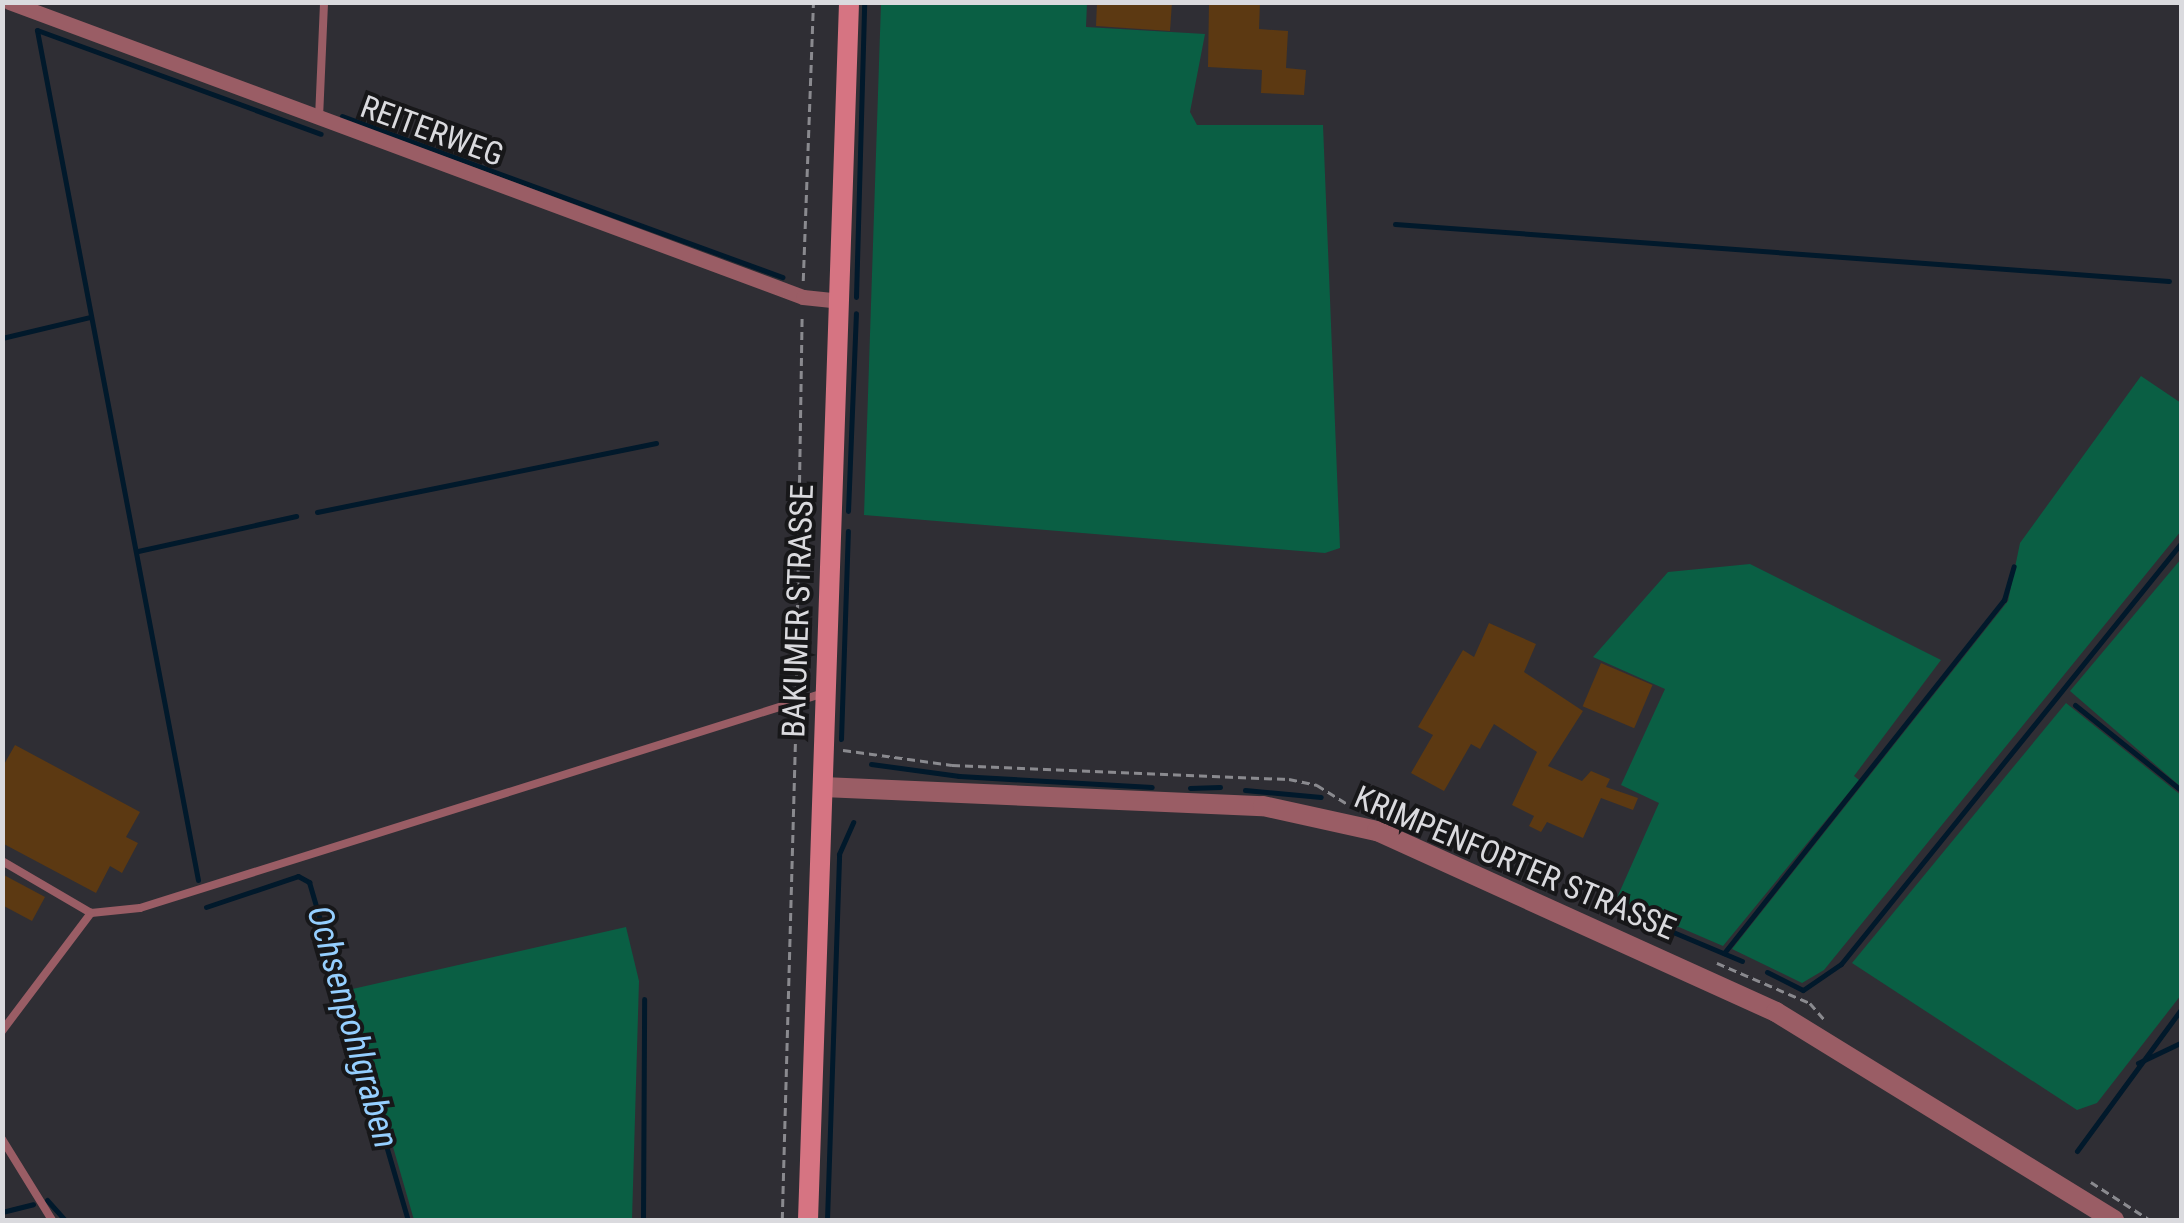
<!DOCTYPE html>
<html>
<head>
<meta charset="utf-8">
<style>
  body { margin:0 }
  #map { position:relative; width:2184px; height:1223px; overflow:hidden; background:#2f2e34; font-family:"Roboto Condensed",sans-serif }
  div>[style] { position:absolute }
  [style*='--x'] { left:calc(var(--x)*1px); top:calc(var(--y)*1px); width:calc(var(--w)*1px); rotate:calc(var(--a)*1deg) }
  .green>* { inset:0; background:#0a5f44 }
  .stream>* { height:5px; margin:-2.5px; padding:0 2.5px; transform-origin:2.5px; border-radius:2.5px; background:#01192b }
  .building>* { inset:0; background:#5c3912; transform-origin:0 0 }
  .path>* { height:2.5px; margin-top:-1.25px; transform-origin:0; background:repeating-linear-gradient(90deg,#8a8a8f 0 8px,transparent 0 13px) }
  .service>* { height:8px; margin:-4px; padding:0 4px; transform-origin:4px; border-radius:4px; background:#9a5d65 }
  .minor>* { height:15px; margin:-7.5px; padding:0 7.5px; transform-origin:7.5px; border-radius:7.5px; background:#9a5d65 }
  .tertiary>* { height:20px; margin:-10px; padding:0 10px; transform-origin:10px; border-radius:10px; background:#9a5d65 }
  .secondary>* { height:20px; margin:-10px; padding:0 10px; transform-origin:10px; border-radius:10px; background:#d67482 }
  span { translate:-50% -50%; white-space:nowrap; text-align:center; line-height:1.15; -webkit-text-stroke:8px #171719; paint-order:stroke }
  .street-label { font-size:32px; color:#dadade }
  .water-label { font-size:35px; color:#95cfff; font-style:italic }
  .frame { position:absolute; inset:0; border:5px solid #dadade; pointer-events:none }
</style>
</head>
<body>
<div id="map">
  <div class="green">
    <i style="clip-path:polygon(881px 3px,1087px 3px,1086px 27px,1205px 34px,1190px 112px,1197px 125px,1323px 125px,1340px 548px,1325px 553px,864px 515px)"></i>
    <i style="clip-path:polygon(2141px 376px,2181px 403px,2181px 531px,1824px 970px,1802px 983px,1732px 949px,2008px 601px,2020px 543px)"></i>
    <i style="clip-path:polygon(2181px 559px,2181px 787px,2070px 691px)"></i>
    <i style="clip-path:polygon(1750px 564px,1941px 660px,1854px 776px,1859px 780px,1723px 946px,1616px 900px,1659px 803px,1621px 785px,1665px 689px,1593px 657px,1668px 572px)"></i>
    <i style="clip-path:polygon(2066px 703px,2182px 796px,2181px 995px,2097px 1103px,2077px 1110px,1852px 963px)"></i>
    <i style="clip-path:polygon(626px 927px,639px 981px,632px 1220px,414px 1220px,348px 990px)"></i>
  </div>
  <div class="stream">
    <i style="--x:342;--y:116;--w:469;--a:20.1"></i>
    <i style="--x:1395;--y:224;--w:776;--a:4.21"></i>
    <i style="--x:856;--y:297;--w:295;--a:-88.4"></i>
    <i style="--x:2;--y:338;--w:90;--a:-13.4"></i>
    <i style="--x:848;--y:511;--w:198;--a:-87.7"></i>
    <i style="--x:317;--y:512;--w:346;--a:-11.5"></i>
    <i style="--x:138;--y:551;--w:162;--a:-12.5"></i>
    <i style="--x:2075;--y:705;--w:137;--a:38.8"></i>
    <i style="--x:841;--y:739;--w:208;--a:-88.1"></i>
    <i style="--x:871;--y:764;--w:89;--a:7.8"></i>
    <i style="--x:959;--y:776;--w:193;--a:3.3"></i>
    <i style="--x:1190;--y:788;--w:30;--a:-2"></i>
    <i style="--x:1245;--y:790;--w:76;--a:5.3"></i>
    <i style="--x:198;--y:880;--w:865;--a:-100.73"></i>
    <i style="--x:37;--y:30;--w:302;--a:20.1"></i>
    <i style="--x:206;--y:907;--w:97;--a:-18.6"></i>
    <i style="--x:298;--y:876;--w:13;--a:29"></i>
    <i style="--x:309;--y:882;--w:352;--a:73.7"></i>
    <i style="--x:1635;--y:916;--w:116;--a:22.8"></i>
    <i style="--x:1724;--y:953;--w:451;--a:-51.6"></i>
    <i style="--x:2004;--y:600;--w:35;--a:-74"></i>
    <i style="--x:1767;--y:972;--w:40;--a:26.6"></i>
    <i style="--x:1803;--y:990;--w:46;--a:-34.4"></i>
    <i style="--x:1841;--y:964;--w:543;--a:-51.06"></i>
    <i style="--x:2138;--y:1063;--w:49;--a:-25.5"></i>
    <i style="--x:2077;--y:1151;--w:177;--a:-53.7"></i>
    <i style="--x:47;--y:1200;--w:27;--a:48"></i>
    <i style="--x:2;--y:1212;--w:32;--a:-14"></i>
    <i style="--x:643;--y:1220;--w:221;--a:-89.7"></i>
    <i style="--x:827;--y:1220;--w:366;--a:-88.1"></i>
    <i style="--x:839;--y:854;--w:35;--a:-66"></i>
  </div>
  <div class="building">
    <i style="clip-path:polygon(1097px 2px,1172px 2px,1170px 31px,1096px 26px)"></i>
    <i style="clip-path:polygon(1209px 2px,1260px 2px,1259px 29px,1288px 31px,1286px 68px,1306px 70px,1304px 95px,1261px 93px,1262px 70px,1208px 67px)"></i>
    <i style="clip-path:polygon(1489px 623px,1536px 644px,1524px 672px,1583px 711px,1548px 766px,1582px 781px,1591px 771px,1610px 779px,1606px 787px,1638px 798px,1633px 810px,1601px 798px,1583px 838px,1547px 822px,1541px 832px,1529px 826px,1534px 816px,1512px 805px,1537px 752px,1494px 724px,1480px 749px,1471px 744px,1444px 791px,1411px 773px,1433px 735px,1418px 727px,1463px 650px,1474px 657px)"></i>
    <i style="left:1601px;top:663px;width:56px;height:47px;rotate:23deg"></i>
    <i style="clip-path:polygon(15px 745px,140px 812px,126px 837px,138px 843px,122px 873px,110px 866px,96px 893px,2px 843px,2px 768px)"></i>
    <i style="clip-path:polygon(2px 874px,45px 897px,32px 921px,2px 905px)"></i>
  </div>
  <div class="path">
    <i style="--x:803;--y:281;--w:279;--a:-87.9"></i>
    <i style="--x:796;--y:691;--w:377;--a:-89.1"></i>
    <i style="--x:843;--y:750;--w:110;--a:7.8"></i>
    <i style="--x:952;--y:765;--w:337;--a:2.4"></i>
    <i style="--x:1289;--y:779;--w:29;--a:12"></i>
    <i style="--x:1317;--y:785;--w:36;--a:32"></i>
    <i style="--x:1717;--y:963;--w:101;--a:23.3"></i>
    <i style="--x:1810;--y:1003;--w:21;--a:49"></i>
    <i style="--x:2091;--y:1182;--w:70;--a:32.8"></i>
    <i style="--x:782;--y:1220;--w:506;--a:-88.42"></i>
  </div>
  <div class="service">
    <i style="--x:319;--y:118;--w:116;--a:-87.5"></i>
    <i style="--x:2;--y:861;--w:103;--a:30.3"></i>
    <i style="--x:91;--y:913;--w:49;--a:-5.8"></i>
    <i style="--x:140;--y:908;--w:714;--a:-17.45"></i>
    <i style="--x:2;--y:1031;--w:148;--a:-53"></i>
    <i style="--x:2;--y:1139;--w:95;--a:58.3"></i>
  </div>
  <div class="minor">
    <i style="--x:9;--y:2;--w:847;--a:20.38"></i>
    <i style="--x:803;--y:297;--w:36;--a:6"></i>
  </div>
  <div class="tertiary">
    <i style="--x:823;--y:787;--w:440;--a:2.5"></i>
    <i style="--x:1263;--y:806;--w:117;--a:12.4"></i>
    <i style="--x:1377;--y:831;--w:438;--a:24.4"></i>
    <i style="--x:1776;--y:1012;--w:397;--a:31.6"></i>
  </div>
  <div class="secondary">
    <i style="--x:808;--y:1220;--w:1219;--a:-88.07"></i>
  </div>
  <div class="street-label">
    <span style="left:432px;top:131px;rotate:20deg">REITERWEG</span>
    <span style="left:798px;top:611px;rotate:-88deg">BAKUMER STRASSE</span>
    <span style="left:1515px;top:863px;rotate:23deg">KRIMPENFORTER STRASSE</span>
  </div>
  <div class="water-label">
    <span style="left:352px;top:1027px;rotate:74deg">Ochsenpohlgraben</span>
  </div>
  <div class="frame"></div>
</div>
</body>
</html>
